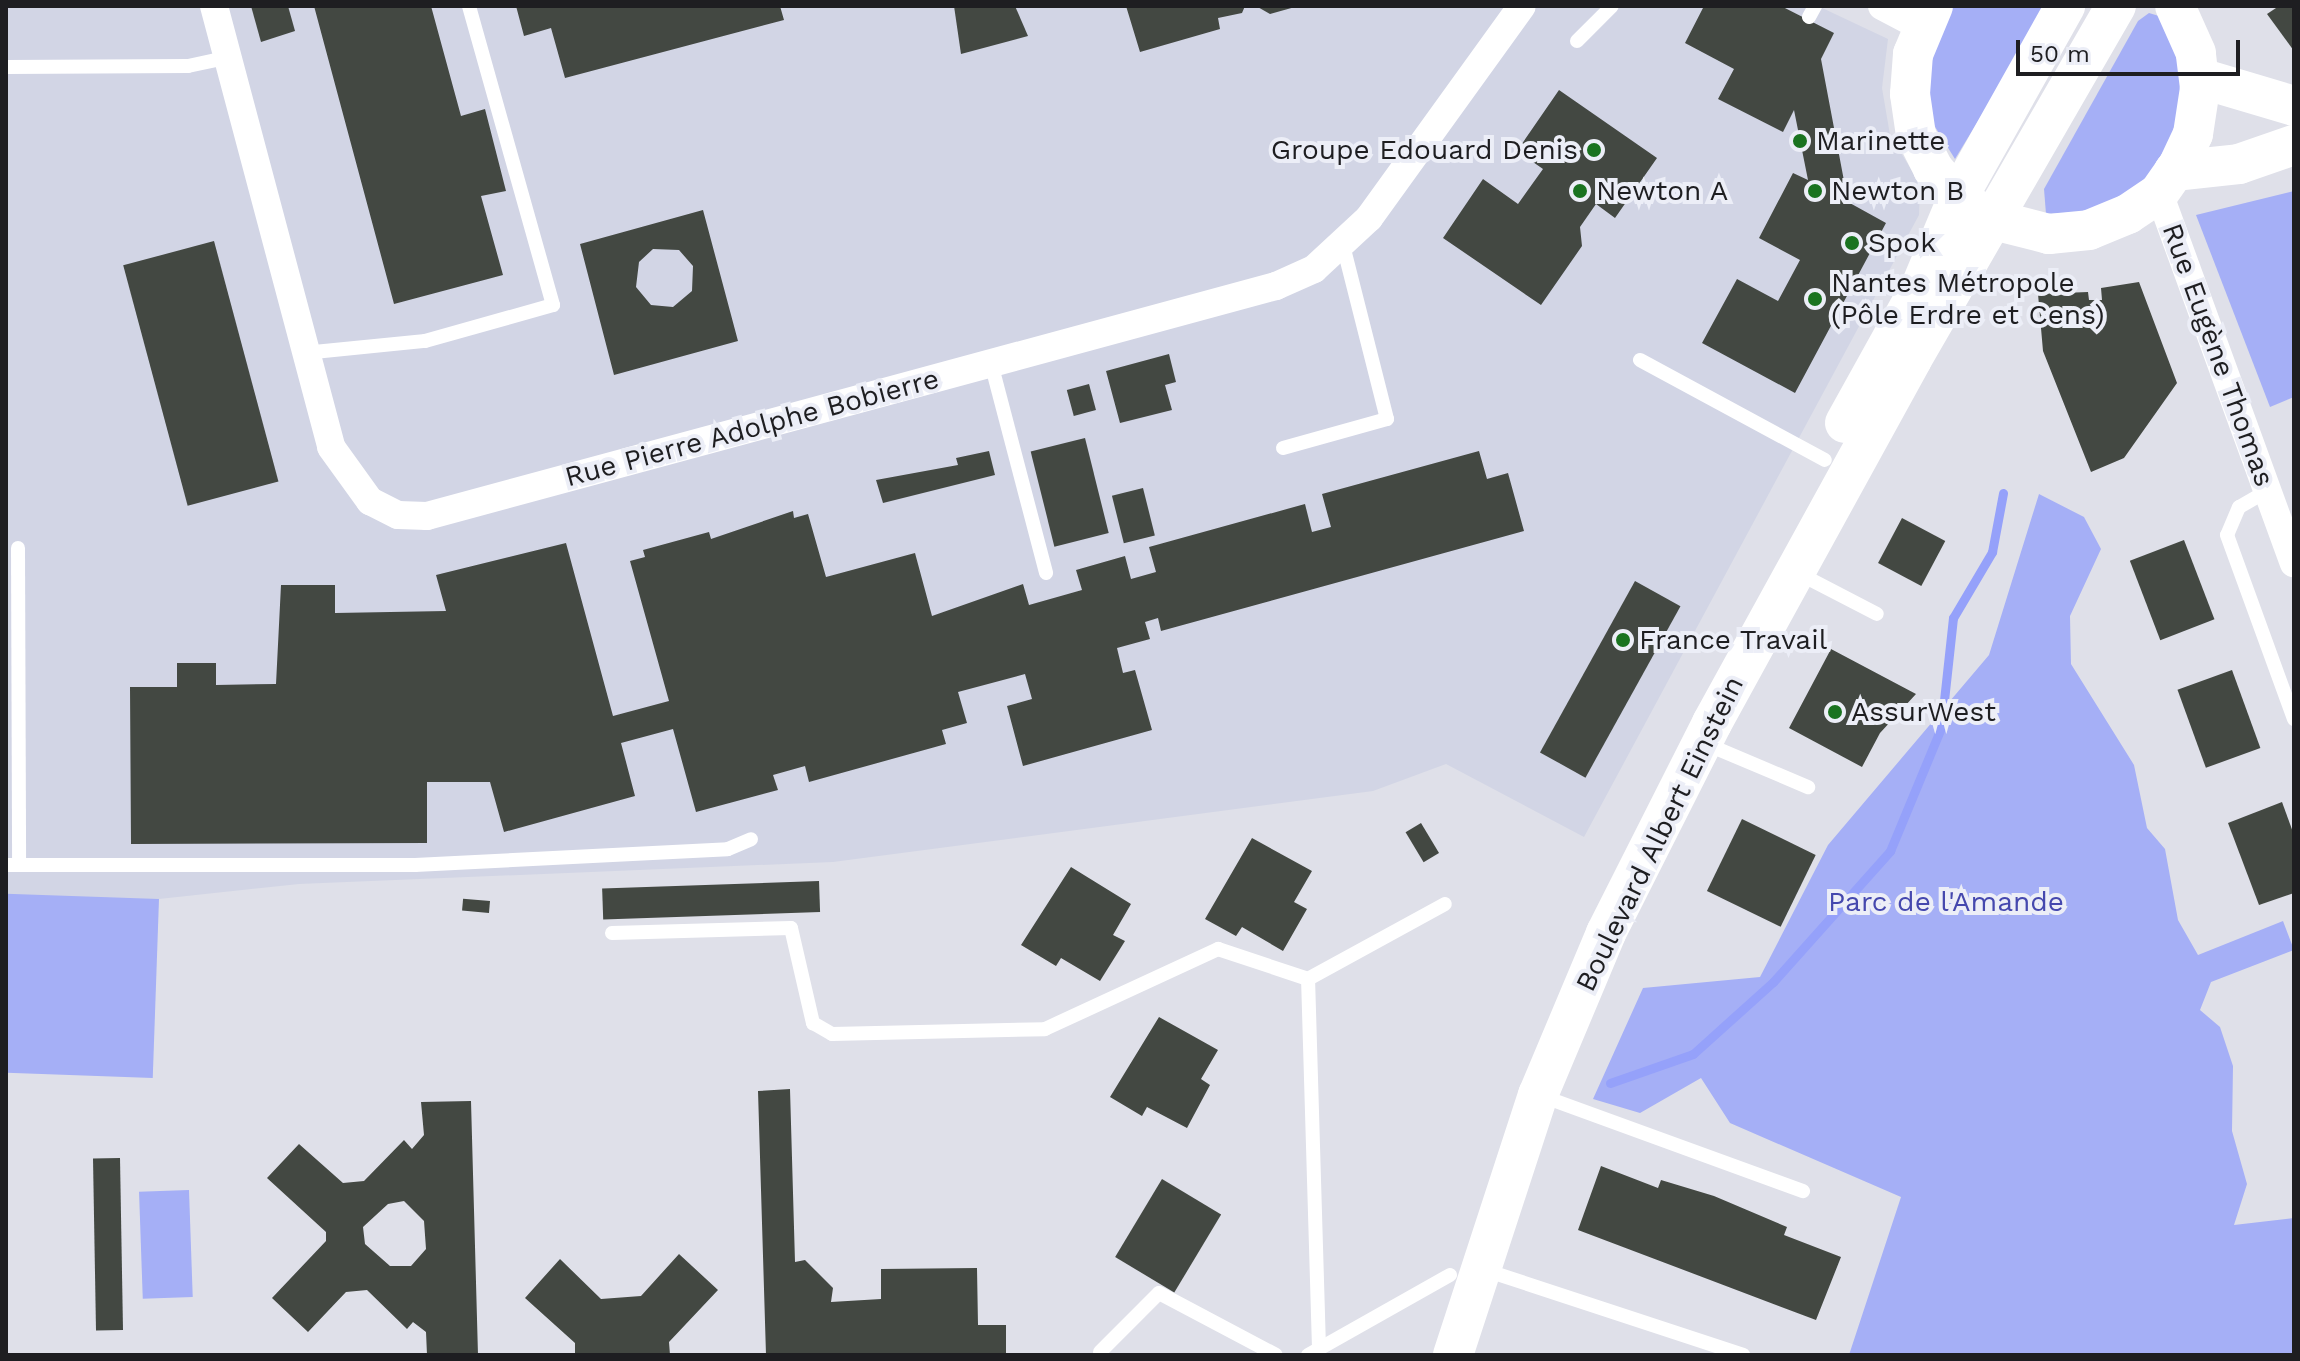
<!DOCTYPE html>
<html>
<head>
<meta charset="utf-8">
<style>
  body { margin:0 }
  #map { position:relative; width:2300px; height:1361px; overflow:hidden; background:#dfe0e9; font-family:"Work Sans",sans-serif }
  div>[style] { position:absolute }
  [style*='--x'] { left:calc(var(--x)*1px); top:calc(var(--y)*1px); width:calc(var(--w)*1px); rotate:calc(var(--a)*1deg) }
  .built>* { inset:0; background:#d2d5e5 }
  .green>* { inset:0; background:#a5aff6; transform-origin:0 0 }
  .stream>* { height:9px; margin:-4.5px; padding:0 4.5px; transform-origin:4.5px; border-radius:4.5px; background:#95a1fa }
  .building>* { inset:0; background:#434842; transform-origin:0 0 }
  .lane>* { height:14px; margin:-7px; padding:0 7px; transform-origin:7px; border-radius:7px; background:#fff }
  .street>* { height:28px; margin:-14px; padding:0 14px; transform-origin:14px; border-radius:14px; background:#fff }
  .secondary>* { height:40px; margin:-20px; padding:0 20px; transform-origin:20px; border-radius:20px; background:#fff }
  .dots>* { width:22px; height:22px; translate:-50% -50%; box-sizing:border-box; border:4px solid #eceef7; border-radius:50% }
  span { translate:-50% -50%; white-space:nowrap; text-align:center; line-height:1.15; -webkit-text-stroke:8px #eceef7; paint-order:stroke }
  .poi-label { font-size:28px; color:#1e1e21 }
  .left { translate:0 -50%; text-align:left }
  .right { translate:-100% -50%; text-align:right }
  .street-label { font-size:28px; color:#1e1e21 }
  .park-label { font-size:28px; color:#4548ae }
  .frame { position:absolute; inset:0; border:8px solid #1e1e21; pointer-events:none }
  .scale { position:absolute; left:2016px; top:40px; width:224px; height:36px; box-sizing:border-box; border:4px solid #1e1e21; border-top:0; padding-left:10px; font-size:24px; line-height:28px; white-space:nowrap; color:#1e1e21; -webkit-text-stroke:6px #eceef7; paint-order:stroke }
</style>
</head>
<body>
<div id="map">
  <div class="built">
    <i style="clip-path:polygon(6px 6px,1818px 6px,1888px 39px,1882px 88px,1890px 135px,1920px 184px,1919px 215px,1584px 837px,1446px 764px,1373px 791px,833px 862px,299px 884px,159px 899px,6px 901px)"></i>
  </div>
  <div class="green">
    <i style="clip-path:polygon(1946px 6px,2048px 6px,1955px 159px,1932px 122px,1925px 76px)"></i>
    <i style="clip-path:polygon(2149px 13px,2159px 16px,2180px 53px,2184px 106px,2157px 169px,2126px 195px,2083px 212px,2046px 214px,2044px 189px,2138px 21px)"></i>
    <i style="clip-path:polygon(2294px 191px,2294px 397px,2270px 407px,2196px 215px)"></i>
    <i style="clip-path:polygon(2039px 494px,2084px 517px,2101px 549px,2070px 616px,2071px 664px,2134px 765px,2147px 828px,2165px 849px,2178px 920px,2198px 955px,2283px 921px,2294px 950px,2211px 982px,2200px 1010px,2220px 1027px,2233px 1066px,2232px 1131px,2247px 1184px,2234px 1225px,2294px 1218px,2294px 1355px,1849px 1355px,1901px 1197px,1730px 1123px,1701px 1078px,1640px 1113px,1593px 1099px,1643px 988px,1760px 977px,1828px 845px,1989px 655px)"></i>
    <i style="left:159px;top:899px;width:179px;height:153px;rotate:92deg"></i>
    <i style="left:189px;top:1190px;width:107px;height:50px;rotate:88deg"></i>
  </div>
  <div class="stream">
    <i style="--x:1610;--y:1083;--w:88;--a:-19.3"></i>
    <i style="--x:1693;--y:1054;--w:108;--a:-42"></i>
    <i style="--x:1773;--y:982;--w:176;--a:-48.2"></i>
    <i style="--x:1890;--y:851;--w:133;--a:-67.5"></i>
    <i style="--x:1941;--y:728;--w:111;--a:-83.8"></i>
    <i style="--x:1953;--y:618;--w:77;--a:-59.4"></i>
    <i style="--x:1992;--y:552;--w:60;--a:-79.4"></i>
  </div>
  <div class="building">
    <i style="clip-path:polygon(251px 6px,288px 6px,295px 31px,261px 42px)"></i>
    <i style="clip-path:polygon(314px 6px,431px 6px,461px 116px,485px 109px,506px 191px,481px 196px,503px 275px,394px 304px)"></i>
    <i style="clip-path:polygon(516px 6px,780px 6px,784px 20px,565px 78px,551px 28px,524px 36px)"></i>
    <i style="clip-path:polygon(954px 6px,1015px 6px,1028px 36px,961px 54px)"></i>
    <i style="clip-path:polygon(1126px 6px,1245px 6px,1242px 13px,1218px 18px,1220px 29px,1140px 52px)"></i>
    <i style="clip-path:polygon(1256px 6px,1295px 6px,1295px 7px,1270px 14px)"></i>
    <i style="clip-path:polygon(1704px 6px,1781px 6px,1834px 33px,1821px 59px,1848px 202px,1886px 223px,1795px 393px,1702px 343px,1737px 279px,1778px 301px,1800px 260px,1759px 238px,1793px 173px,1808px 180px,1794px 110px,1783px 132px,1718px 99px,1734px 69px,1685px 43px)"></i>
    <i style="clip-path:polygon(2279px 6px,2294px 6px,2294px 51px,2267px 14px)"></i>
    <i style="clip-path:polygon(1559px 90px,1657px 158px,1615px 218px,1596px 204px,1580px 227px,1582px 246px,1541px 305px,1443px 238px,1483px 179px,1518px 204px,1543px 169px,1517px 151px)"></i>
    <i style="clip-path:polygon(evenodd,703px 210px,738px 341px,614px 375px,580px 244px,703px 210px,653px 249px,679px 250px,693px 266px,692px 291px,673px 307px,651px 305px,636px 287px,639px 262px,653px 249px)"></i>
    <i style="left:214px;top:241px;width:249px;height:94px;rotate:75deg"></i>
    <i style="clip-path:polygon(2139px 282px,2177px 383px,2124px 458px,2091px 472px,2043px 351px,2038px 294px,2088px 292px,2089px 300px,2102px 300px,2101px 288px)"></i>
    <i style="clip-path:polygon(1169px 354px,1176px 382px,1165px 385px,1172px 410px,1120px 423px,1106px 371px)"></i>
    <i style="left:1089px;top:384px;width:27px;height:23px;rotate:75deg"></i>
    <i style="left:1085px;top:438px;width:98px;height:56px;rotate:76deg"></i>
    <i style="clip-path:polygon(989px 451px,995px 475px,883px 503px,876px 480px,958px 465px,956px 458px)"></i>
    <i style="clip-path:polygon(1479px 451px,1487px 479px,1508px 473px,1524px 531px,1161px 631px,1158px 618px,1145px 622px,1150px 639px,1117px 648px,1123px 673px,1135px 670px,1152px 730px,1023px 766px,1007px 706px,1032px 699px,1025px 674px,958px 692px,967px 723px,942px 730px,946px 744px,809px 782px,805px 766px,773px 775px,778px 790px,696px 812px,673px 729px,621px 743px,635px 796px,504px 832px,490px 782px,427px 782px,427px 843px,131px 844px,130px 687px,177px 687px,177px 663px,216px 663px,216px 685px,276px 684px,281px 585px,335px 585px,335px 613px,446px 611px,436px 575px,566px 543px,613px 716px,669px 701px,630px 561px,645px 557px,643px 550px,709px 532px,711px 539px,793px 511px,794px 518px,808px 514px,826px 577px,915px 553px,932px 616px,1023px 584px,1029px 605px,1082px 590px,1076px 570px,1125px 556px,1131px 579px,1156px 572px,1149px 547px,1305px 504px,1312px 532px,1331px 527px,1322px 494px)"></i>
    <i style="left:1143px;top:488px;width:49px;height:32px;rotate:76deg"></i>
    <i style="left:1902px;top:518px;width:49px;height:51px;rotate:28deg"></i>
    <i style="left:2184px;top:540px;width:85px;height:58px;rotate:69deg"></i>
    <i style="left:1635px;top:581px;width:52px;height:196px;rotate:29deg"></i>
    <i style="clip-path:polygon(1831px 649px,1916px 694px,1880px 733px,1862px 767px,1789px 728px)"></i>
    <i style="left:2232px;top:670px;width:83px;height:58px;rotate:70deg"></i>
    <i style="clip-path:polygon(2282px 802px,2294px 835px,2294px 893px,2259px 905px,2228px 823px)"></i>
    <i style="left:1742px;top:819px;width:82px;height:80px;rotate:26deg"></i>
    <i style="left:1421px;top:823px;width:35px;height:18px;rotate:59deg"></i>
    <i style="clip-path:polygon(1252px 838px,1312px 871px,1294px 902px,1307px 909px,1283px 951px,1242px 927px,1236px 936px,1205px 919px)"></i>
    <i style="clip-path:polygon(1071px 867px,1131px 904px,1113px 935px,1125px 941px,1100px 981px,1061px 958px,1056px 966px,1021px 945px)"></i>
    <i style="left:819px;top:881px;width:31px;height:217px;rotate:88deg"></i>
    <i style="left:490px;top:901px;width:12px;height:27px;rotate:95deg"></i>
    <i style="clip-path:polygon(1159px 1017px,1218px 1050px,1201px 1079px,1210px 1085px,1187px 1128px,1147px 1107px,1142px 1116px,1110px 1097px)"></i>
    <i style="clip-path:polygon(790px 1089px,795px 1262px,805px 1260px,833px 1288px,831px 1302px,881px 1299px,881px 1269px,977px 1268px,978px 1325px,1006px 1325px,1006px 1355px,766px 1355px,758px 1091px)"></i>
    <i style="clip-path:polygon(evenodd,471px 1101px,478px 1355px,427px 1355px,426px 1332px,413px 1322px,407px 1329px,367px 1290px,346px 1292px,308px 1332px,272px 1298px,326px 1241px,326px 1232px,267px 1178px,299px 1144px,343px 1183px,364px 1181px,404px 1140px,412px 1149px,424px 1135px,421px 1102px,471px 1101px,404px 1201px,424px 1221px,426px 1249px,411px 1266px,390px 1266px,365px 1244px,363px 1227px,388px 1204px,404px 1201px)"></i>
    <i style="left:120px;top:1158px;width:172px;height:27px;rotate:89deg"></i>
    <i style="clip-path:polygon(1601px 1166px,1658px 1188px,1661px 1180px,1714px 1196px,1787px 1227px,1784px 1235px,1841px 1257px,1816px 1320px,1578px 1230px)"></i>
    <i style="left:1162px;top:1179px;width:69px;height:91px;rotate:31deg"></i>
    <i style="clip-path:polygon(679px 1254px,718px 1290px,669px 1342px,670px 1355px,575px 1355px,575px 1343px,525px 1298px,560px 1259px,601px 1299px,641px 1296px)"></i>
  </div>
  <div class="lane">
    <i style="--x:1809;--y:17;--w:13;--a:-61"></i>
    <i style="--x:1577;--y:41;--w:49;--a:-45"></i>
    <i style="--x:6;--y:67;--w:182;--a:-0.3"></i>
    <i style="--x:188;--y:66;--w:40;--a:-12"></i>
    <i style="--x:304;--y:353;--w:122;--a:-5.7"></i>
    <i style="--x:425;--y:341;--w:133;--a:-15.7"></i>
    <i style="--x:553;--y:305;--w:311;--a:-105.7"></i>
    <i style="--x:1640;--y:360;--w:210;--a:28.4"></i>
    <i style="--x:991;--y:363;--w:217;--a:75.3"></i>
    <i style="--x:1283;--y:448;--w:108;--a:-15.6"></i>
    <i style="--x:1387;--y:419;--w:179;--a:-104.2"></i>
    <i style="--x:2267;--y:491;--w:32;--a:150"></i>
    <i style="--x:2239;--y:507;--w:30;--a:113"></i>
    <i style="--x:2227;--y:535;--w:196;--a:70"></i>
    <i style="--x:18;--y:548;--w:317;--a:89.8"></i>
    <i style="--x:1796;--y:572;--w:91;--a:27.4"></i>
    <i style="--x:1706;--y:744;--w:111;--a:22.9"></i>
    <i style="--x:6;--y:865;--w:409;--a:0"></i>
    <i style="--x:415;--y:865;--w:313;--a:-2.9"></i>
    <i style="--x:728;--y:849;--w:25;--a:-23"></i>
    <i style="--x:612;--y:933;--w:179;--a:-1.6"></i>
    <i style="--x:791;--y:928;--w:98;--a:77"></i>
    <i style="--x:813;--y:1023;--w:22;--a:30"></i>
    <i style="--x:832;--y:1034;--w:213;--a:-1.3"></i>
    <i style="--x:1045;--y:1029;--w:191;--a:-24.8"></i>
    <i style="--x:1218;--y:949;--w:95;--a:18.4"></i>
    <i style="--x:1539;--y:1095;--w:281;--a:20"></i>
    <i style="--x:1482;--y:1269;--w:275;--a:18.2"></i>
    <i style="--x:1319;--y:1348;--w:369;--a:-91.7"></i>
    <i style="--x:1308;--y:979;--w:156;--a:-28.7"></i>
    <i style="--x:1100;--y:1352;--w:83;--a:-45"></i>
    <i style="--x:1159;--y:1293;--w:132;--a:27.9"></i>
    <i style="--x:1308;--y:1355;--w:163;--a:-29.4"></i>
  </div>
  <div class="street">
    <i style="--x:214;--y:6;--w:456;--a:75.1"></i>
    <i style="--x:331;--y:447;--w:67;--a:54.2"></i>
    <i style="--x:370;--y:501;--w:31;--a:27"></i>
    <i style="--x:398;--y:515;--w:29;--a:2"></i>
    <i style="--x:427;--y:516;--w:880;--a:-15.16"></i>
    <i style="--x:1276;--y:286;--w:42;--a:-24.1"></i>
    <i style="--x:1314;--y:269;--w:75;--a:-42.8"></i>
    <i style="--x:1369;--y:218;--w:261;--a:-54.2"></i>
    <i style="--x:1882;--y:6;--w:43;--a:27.8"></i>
    <i style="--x:2159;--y:193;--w:394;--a:70"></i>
  </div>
  <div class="secondary">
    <i style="--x:1933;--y:6;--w:52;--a:112.6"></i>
    <i style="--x:1913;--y:54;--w:40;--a:94.3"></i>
    <i style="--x:1910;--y:94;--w:41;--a:81.7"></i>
    <i style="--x:1916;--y:135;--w:38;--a:63"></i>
    <i style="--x:1933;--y:169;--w:38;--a:48"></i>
    <i style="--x:1958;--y:197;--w:39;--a:35"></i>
    <i style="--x:1990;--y:219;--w:61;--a:14.3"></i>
    <i style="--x:2049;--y:234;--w:40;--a:-5.7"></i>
    <i style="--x:2089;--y:230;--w:42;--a:-22.3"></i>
    <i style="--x:2128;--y:214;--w:37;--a:-34"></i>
    <i style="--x:2159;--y:193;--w:35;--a:-55"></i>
    <i style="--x:2179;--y:164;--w:33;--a:-65"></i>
    <i style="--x:2193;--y:134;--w:47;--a:-81.3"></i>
    <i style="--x:2200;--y:88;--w:35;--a:-97"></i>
    <i style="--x:2196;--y:53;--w:51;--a:-114.1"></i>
    <i style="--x:2200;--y:78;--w:98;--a:16.6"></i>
    <i style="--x:2174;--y:171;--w:65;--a:-6.1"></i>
    <i style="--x:2239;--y:164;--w:58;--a:-19.1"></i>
    <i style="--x:1845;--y:423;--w:157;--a:-61"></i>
    <i style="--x:1921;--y:286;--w:96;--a:-67.4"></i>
    <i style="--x:1958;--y:197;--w:219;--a:-60.7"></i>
    <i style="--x:1453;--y:1355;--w:274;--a:-71.9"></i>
    <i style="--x:1538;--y:1095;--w:176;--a:-67.2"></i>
    <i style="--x:1606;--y:933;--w:235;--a:-63.2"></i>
    <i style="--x:1712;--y:723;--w:415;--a:-61.2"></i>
    <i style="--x:1912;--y:359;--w:408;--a:-60"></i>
  </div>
  <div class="dots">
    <i style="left:1800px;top:141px;background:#1a7320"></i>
    <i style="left:1594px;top:150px;background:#1a7320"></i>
    <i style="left:1580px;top:191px;background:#1a7320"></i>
    <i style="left:1815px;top:191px;background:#1a7320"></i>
    <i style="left:1852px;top:243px;background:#1a7320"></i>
    <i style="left:1815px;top:299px;background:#1a7320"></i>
    <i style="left:1623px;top:640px;background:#1a7320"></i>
    <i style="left:1835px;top:712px;background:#1a7320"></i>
  </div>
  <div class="poi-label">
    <span class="left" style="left:1816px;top:141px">Marinette</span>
    <span class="right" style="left:1578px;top:150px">Groupe Edouard Denis</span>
    <span class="left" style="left:1596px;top:191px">Newton A</span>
    <span class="left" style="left:1831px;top:191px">Newton B</span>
    <span class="left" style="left:1868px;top:243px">Spok</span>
    <span class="left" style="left:1831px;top:299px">Nantes Métropole<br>(Pôle Erdre et Cens)</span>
    <span class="left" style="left:1639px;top:640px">France Travail</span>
    <span class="left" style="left:1851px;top:712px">AssurWest</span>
  </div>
  <div class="street-label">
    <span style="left:2218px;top:355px;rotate:70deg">Rue Eugène Thomas</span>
    <span style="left:752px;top:428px;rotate:-15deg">Rue Pierre Adolphe Bobierre</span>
    <span style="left:1660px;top:834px;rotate:-64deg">Boulevard Albert Einstein</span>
  </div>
  <div class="park-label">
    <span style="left:1946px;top:902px">Parc de l'Amande</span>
  </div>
  <div class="frame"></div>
  <div class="scale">50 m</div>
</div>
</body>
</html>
